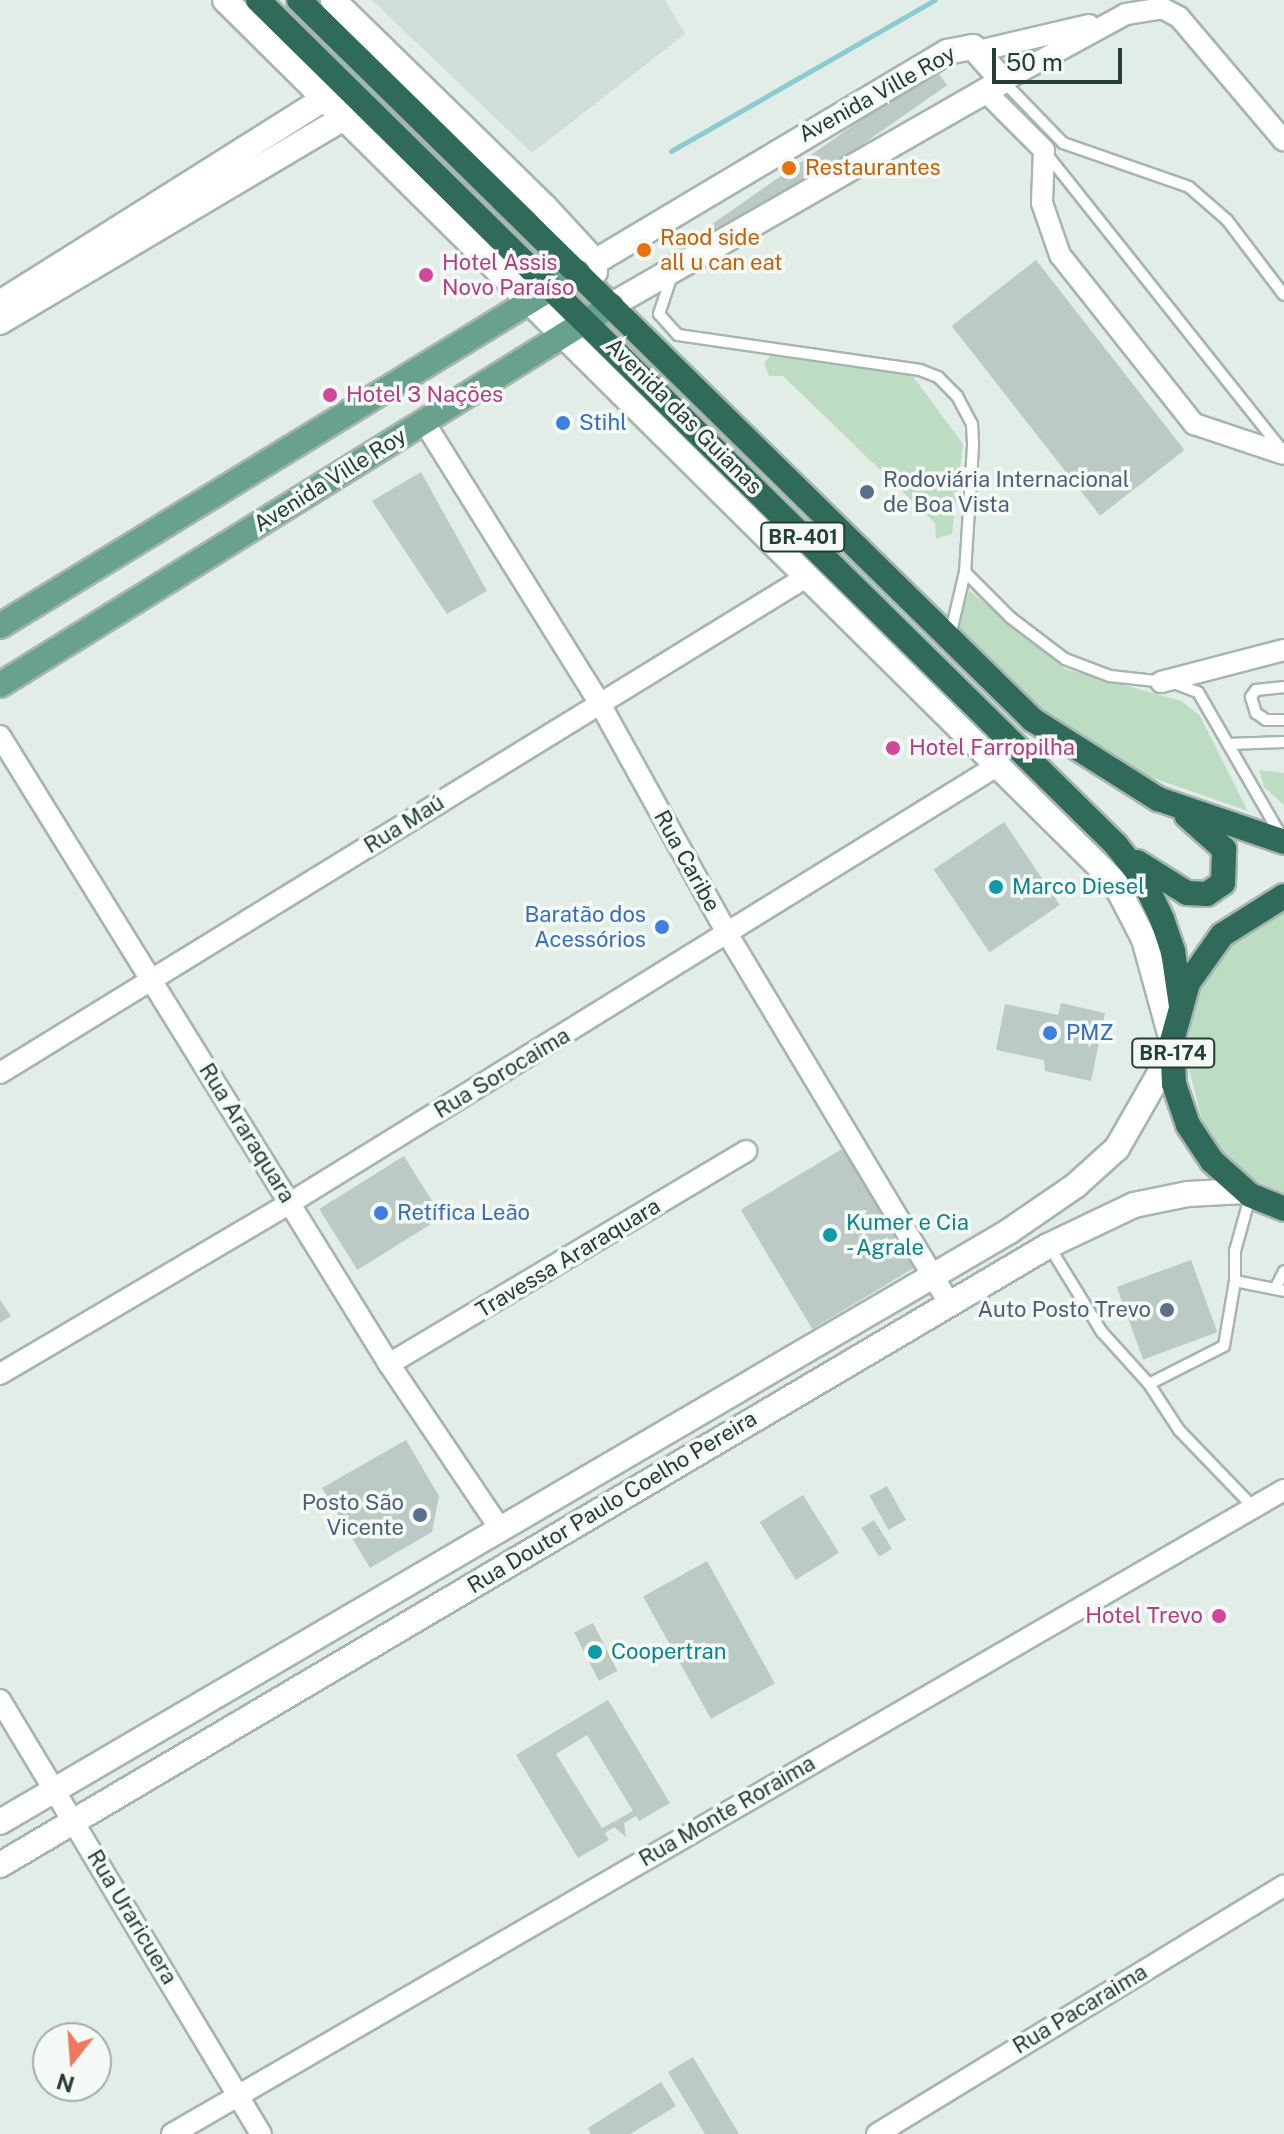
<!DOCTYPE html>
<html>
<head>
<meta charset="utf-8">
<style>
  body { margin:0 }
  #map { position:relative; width:1284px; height:2134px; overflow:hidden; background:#e3ede8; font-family:"Public Sans",sans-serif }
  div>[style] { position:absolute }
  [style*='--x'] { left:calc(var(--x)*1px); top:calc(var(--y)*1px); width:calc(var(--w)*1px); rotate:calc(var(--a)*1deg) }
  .built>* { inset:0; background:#d1ddd7 }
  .green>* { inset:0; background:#bdddc3 }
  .stream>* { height:5px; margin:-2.5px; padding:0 2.5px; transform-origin:2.5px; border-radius:2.5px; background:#8ccbd0 }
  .building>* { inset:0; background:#bbcac4; transform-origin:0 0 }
  .roads { filter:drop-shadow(2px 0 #a6b5af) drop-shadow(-2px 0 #a6b5af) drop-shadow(0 2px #a6b5af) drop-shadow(0 -2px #a6b5af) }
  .lane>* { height:10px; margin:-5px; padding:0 5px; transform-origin:5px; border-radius:5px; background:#fff }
  .street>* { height:20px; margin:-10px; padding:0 10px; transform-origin:10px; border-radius:10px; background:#fff }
  .secondary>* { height:24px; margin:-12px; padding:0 12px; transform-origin:12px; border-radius:12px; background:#fff }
  .primary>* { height:24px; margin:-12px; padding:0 12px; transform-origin:12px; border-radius:12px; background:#69a18f }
  .highway>* { height:24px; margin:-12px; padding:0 12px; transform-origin:12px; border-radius:12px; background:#2f6a5a }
  .dots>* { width:22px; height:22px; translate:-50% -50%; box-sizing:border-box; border:4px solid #f4f9f6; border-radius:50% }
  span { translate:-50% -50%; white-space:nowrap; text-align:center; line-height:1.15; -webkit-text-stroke:7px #f4f9f6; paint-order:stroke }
  .shield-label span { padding:2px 6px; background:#f4f9f6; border:2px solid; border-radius:6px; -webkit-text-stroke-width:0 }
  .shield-label { font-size:20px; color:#233e35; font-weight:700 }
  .street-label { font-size:22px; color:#233e35 }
  .food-label { font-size:22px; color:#c56008 }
  .left { translate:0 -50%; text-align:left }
  .hotel-label { font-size:22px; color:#b23c85 }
  .right { translate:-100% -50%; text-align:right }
  .shop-label { font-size:22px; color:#366cbe }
  .service-label { font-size:22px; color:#4e5e75 }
  .culture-label { font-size:22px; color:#0d838f }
  .north { position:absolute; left:32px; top:2022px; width:80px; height:80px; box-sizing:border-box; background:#f4f9f6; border:2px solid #a0aea9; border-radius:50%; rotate:197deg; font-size:22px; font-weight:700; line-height:32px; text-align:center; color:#233e35 }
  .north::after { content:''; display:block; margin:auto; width:28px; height:36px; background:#ef785f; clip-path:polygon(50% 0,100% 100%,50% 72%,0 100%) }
  .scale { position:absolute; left:992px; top:48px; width:130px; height:36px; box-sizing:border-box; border:4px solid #233e35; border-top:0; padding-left:10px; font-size:24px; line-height:28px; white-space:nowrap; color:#233e35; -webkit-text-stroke:6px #f4f9f6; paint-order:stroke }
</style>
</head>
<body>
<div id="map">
  <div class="built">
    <i style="clip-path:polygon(372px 0,665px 0,685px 34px,532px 153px)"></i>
  </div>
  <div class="green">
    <i style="clip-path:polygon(771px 356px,912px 375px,963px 444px,952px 534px,936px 539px,935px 523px,783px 376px,769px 376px,764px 362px)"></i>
    <i style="clip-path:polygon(969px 590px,1065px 669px,1182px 701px,1200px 716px,1248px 811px,1139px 773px,1091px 747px,1031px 702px,956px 632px)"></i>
    <i style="clip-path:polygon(1259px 770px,1284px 773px,1284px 805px,1264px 787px)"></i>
    <i style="clip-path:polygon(1284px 907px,1284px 1194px,1239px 1172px,1204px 1128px,1186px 1057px,1195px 995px,1221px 952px)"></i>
  </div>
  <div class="stream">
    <i style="--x:671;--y:151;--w:304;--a:-29.8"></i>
  </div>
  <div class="building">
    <i style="left:935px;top:68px;width:21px;height:355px;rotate:55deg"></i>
    <i style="left:1036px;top:260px;width:241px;height:107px;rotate:52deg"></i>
    <i style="clip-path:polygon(421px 472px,487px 591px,447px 614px,372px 501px)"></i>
    <i style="left:1004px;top:822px;width:100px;height:85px;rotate:56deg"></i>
    <i style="clip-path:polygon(1061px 1003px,1105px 1013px,1091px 1081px,1045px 1071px,1044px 1060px,996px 1050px,1005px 1004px,1058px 1015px)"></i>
    <i style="left:847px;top:1146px;width:139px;height:124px;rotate:59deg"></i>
    <i style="left:404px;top:1156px;width:72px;height:100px;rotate:58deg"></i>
    <i style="left:1191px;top:1260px;width:77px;height:79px;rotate:70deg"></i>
    <i style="clip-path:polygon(0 1300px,11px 1316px,0 1323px)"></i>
    <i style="clip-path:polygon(406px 1440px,439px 1496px,432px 1532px,370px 1568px,322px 1488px)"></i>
    <i style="left:887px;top:1486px;width:39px;height:20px;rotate:61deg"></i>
    <i style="left:803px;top:1495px;width:68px;height:51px;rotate:58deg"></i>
    <i style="left:874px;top:1520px;width:34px;height:15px;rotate:58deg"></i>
    <i style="left:707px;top:1561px;width:140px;height:73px;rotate:61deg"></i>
    <i style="left:593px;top:1623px;width:54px;height:21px;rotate:63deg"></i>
    <i style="clip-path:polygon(evenodd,608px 1700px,670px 1803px,639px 1821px,636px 1816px,624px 1823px,626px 1837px,614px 1827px,605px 1833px,609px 1840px,578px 1858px,516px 1755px,608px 1700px,587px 1735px,633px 1811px,602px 1828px,556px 1754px,587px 1735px)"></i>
    <i style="clip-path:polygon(693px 2057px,739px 2134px,705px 2134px,668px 2072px)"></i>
    <i style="clip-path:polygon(661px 2082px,676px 2106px,630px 2134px,591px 2134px,588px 2128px)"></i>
  </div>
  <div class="roads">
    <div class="lane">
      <i style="--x:1003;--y:81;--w:86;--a:45.9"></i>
      <i style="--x:1063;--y:143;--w:133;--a:19.2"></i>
      <i style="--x:1189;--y:187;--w:50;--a:41"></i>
      <i style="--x:1227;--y:220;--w:94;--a:52.8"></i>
      <i style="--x:1045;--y:152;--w:379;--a:51.5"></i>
      <i style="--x:672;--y:275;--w:41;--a:108.4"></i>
      <i style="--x:659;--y:314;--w:28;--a:48"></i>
      <i style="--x:678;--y:335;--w:245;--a:8.2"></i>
      <i style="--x:920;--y:370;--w:19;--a:21"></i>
      <i style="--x:938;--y:377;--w:27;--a:45"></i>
      <i style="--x:957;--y:396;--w:32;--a:62"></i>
      <i style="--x:972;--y:424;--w:22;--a:87"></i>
      <i style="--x:973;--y:446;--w:126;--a:93.6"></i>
      <i style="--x:965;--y:572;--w:66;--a:103.2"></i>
      <i style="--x:965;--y:572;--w:65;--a:45"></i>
      <i style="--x:1011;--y:618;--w:68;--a:37.2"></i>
      <i style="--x:1065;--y:659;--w:48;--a:20.7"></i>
      <i style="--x:1110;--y:676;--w:64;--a:6.2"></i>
      <i style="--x:1174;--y:683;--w:26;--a:21"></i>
      <i style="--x:1198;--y:692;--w:166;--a:60"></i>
      <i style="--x:1284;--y:687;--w:28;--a:174"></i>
      <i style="--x:1256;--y:690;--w:9;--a:126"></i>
      <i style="--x:1251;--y:697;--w:17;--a:73"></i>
      <i style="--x:1256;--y:713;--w:12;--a:35"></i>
      <i style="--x:1266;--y:720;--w:18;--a:0"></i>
      <i style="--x:1228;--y:744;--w:56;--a:-2"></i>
      <i style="--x:1049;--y:1246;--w:101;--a:58.4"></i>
      <i style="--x:1102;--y:1332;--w:70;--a:47.9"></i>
      <i style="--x:1149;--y:1384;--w:55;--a:56.9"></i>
      <i style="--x:1179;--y:1430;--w:108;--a:46.1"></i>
      <i style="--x:1235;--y:1281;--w:30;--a:-90"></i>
      <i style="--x:1235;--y:1251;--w:56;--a:-74.5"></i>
      <i style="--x:1275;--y:1289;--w:20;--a:-63"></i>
      <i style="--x:1149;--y:1384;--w:84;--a:-26.9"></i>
      <i style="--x:1224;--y:1346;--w:66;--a:-80.4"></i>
      <i style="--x:1235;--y:1281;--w:50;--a:11.5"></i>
    </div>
    <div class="street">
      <i style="--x:978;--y:51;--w:114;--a:-13.2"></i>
      <i style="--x:1003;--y:81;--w:140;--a:-28.6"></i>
      <i style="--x:1126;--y:14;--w:36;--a:-9"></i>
      <i style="--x:1162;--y:8;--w:19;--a:28"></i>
      <i style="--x:1179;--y:17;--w:162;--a:49.7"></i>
      <i style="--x:985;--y:91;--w:83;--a:45"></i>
      <i style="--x:1044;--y:150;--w:53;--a:92.2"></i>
      <i style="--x:1042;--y:203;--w:55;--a:70.9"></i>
      <i style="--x:1060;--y:255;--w:216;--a:51.6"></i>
      <i style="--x:1194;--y:424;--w:95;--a:18.4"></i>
      <i style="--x:424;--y:422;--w:330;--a:58"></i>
      <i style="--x:599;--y:702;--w:266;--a:61"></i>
      <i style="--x:728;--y:935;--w:427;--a:59"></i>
      <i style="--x:1161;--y:682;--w:127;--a:-14.6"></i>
      <i style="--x:0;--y:736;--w:739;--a:58.22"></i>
      <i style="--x:389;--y:1364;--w:197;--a:56"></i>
      <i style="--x:0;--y:1073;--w:949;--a:-31.6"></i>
      <i style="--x:389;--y:1364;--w:416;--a:-30.8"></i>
      <i style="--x:0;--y:1374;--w:337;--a:-30.5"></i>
      <i style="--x:290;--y:1203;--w:835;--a:-31.73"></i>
      <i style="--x:0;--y:1700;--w:506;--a:58.98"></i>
      <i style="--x:172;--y:2134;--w:1285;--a:-30.08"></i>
      <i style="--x:877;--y:2134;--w:477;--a:-31.4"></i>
    </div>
    <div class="secondary">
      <i style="--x:225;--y:0;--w:1252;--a:44.74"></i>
      <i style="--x:1114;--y:881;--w:65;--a:62.7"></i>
      <i style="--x:1144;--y:939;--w:106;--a:74.6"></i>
      <i style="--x:333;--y:0;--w:296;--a:44.3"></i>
      <i style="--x:545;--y:207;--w:71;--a:47.3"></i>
      <i style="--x:593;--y:259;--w:13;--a:81"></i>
      <i style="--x:578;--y:272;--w:430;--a:-30.8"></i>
      <i style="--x:947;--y:52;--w:26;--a:-11"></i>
      <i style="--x:973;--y:47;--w:45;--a:48.6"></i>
      <i style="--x:1003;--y:81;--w:451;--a:150.2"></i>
      <i style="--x:0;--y:303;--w:398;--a:-32.2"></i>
      <i style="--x:0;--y:322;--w:414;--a:-30.7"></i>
      <i style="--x:0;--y:1822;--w:1168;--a:-30.34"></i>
      <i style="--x:1008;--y:1232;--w:81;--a:-34.5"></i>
      <i style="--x:1075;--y:1186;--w:57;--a:-42.1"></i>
      <i style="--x:1117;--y:1148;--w:111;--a:-60.2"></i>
      <i style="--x:0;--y:1865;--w:1217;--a:-30.57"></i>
      <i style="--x:1048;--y:1246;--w:95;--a:-25.5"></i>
      <i style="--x:1134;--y:1205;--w:55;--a:-11.5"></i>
      <i style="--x:1188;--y:1194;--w:56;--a:-3.1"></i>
    </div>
    <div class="primary">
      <i style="--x:0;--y:626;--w:678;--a:-31.49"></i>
      <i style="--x:0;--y:685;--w:720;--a:-31.84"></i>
    </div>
    <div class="highway">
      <i style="--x:258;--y:0;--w:1204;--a:44.56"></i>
      <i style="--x:1116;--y:845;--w:43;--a:51.5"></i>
      <i style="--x:1143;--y:879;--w:44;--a:64.6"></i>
      <i style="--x:1162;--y:919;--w:34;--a:71"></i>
      <i style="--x:1173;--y:951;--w:56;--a:81.7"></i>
      <i style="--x:299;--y:0;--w:1028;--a:44.45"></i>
      <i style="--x:1033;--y:720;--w:148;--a:32.3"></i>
      <i style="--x:1158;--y:799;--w:133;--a:18.8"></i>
      <i style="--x:1137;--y:862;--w:59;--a:31.8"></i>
      <i style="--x:1187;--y:893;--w:20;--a:3"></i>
      <i style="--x:1207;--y:894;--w:19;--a:-35"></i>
      <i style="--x:1223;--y:883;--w:34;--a:-88"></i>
      <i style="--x:1224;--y:849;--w:50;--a:-138.3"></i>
      <i style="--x:1284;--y:896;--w:73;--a:147.8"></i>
      <i style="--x:1222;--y:935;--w:59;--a:125.3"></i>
      <i style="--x:1188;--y:983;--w:60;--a:105.4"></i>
      <i style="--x:1172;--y:1041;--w:43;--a:87.3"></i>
      <i style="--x:1174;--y:1084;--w:43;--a:71.1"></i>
      <i style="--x:1188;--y:1125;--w:43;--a:56.3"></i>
      <i style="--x:1212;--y:1161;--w:51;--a:41.8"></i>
      <i style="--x:1250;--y:1195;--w:37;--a:22"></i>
    </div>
  </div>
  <div class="dots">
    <i style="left:789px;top:168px;background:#e8710a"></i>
    <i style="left:644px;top:250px;background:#e8710a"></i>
    <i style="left:426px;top:275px;background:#d1479c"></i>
    <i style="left:330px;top:395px;background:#d1479c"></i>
    <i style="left:563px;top:423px;background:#3f7fe0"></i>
    <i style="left:867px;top:492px;background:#5c6f8a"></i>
    <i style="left:893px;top:748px;background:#d1479c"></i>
    <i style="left:996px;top:887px;background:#0f9aa8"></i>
    <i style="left:662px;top:927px;background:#3f7fe0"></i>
    <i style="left:1050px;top:1033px;background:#3f7fe0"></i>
    <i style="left:381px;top:1213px;background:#3f7fe0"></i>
    <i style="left:830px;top:1235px;background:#0f9aa8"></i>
    <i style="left:1167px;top:1310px;background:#5c6f8a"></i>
    <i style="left:420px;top:1515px;background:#5c6f8a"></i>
    <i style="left:1219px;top:1616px;background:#d1479c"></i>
    <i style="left:595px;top:1652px;background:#0f9aa8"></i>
  </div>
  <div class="shield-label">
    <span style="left:803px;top:537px">BR-401</span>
    <span style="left:1173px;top:1053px">BR-174</span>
  </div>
  <div class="street-label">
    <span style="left:877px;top:94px;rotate:-29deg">Avenida Ville Roy</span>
    <span style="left:684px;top:416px;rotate:45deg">Avenida das Guianas</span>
    <span style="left:330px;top:480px;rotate:-32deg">Avenida Ville Roy</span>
    <span style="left:404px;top:824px;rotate:-32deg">Rua Maú</span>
    <span style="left:687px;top:861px;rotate:61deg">Rua Caribe</span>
    <span style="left:502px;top:1073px;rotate:-31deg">Rua Sorocaima</span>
    <span style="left:247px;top:1133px;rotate:58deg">Rua Araraquara</span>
    <span style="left:568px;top:1258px;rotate:-31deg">Travessa Araraquara</span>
    <span style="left:612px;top:1502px;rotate:-31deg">Rua Doutor Paulo Coelho Pereira</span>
    <span style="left:727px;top:1811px;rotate:-30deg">Rua Monte Roraima</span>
    <span style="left:132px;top:1917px;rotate:59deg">Rua Uraricuera</span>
    <span style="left:1080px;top:2009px;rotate:-31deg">Rua Pacaraima</span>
  </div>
  <div class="food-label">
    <span class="left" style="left:805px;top:168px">Restaurantes</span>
    <span class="left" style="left:660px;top:250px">Raod side<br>all u can eat</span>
  </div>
  <div class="hotel-label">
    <span class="left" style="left:442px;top:275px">Hotel Assis<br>Novo Paraíso</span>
    <span class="left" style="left:346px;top:395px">Hotel 3 Nações</span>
    <span class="left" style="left:909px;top:748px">Hotel Farropilha</span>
    <span class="right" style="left:1203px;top:1616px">Hotel Trevo</span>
  </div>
  <div class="shop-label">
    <span class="left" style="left:579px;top:423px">Stihl</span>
    <span class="right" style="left:646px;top:927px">Baratão dos<br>Acessórios</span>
    <span class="left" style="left:1066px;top:1033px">PMZ</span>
    <span class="left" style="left:397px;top:1213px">Retífica Leão</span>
  </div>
  <div class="service-label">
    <span class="left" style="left:883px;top:492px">Rodoviária Internacional<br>de Boa Vista</span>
    <span class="right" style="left:1151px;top:1310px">Auto Posto Trevo</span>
    <span class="right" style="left:404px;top:1515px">Posto São<br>Vicente</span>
  </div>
  <div class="culture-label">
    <span class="left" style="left:1012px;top:887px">Marco Diesel</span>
    <span class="left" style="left:846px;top:1235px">Kumer e Cia<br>- Agrale</span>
    <span class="left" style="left:611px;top:1652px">Coopertran</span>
  </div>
  <div class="north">N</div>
  <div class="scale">50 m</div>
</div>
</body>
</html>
